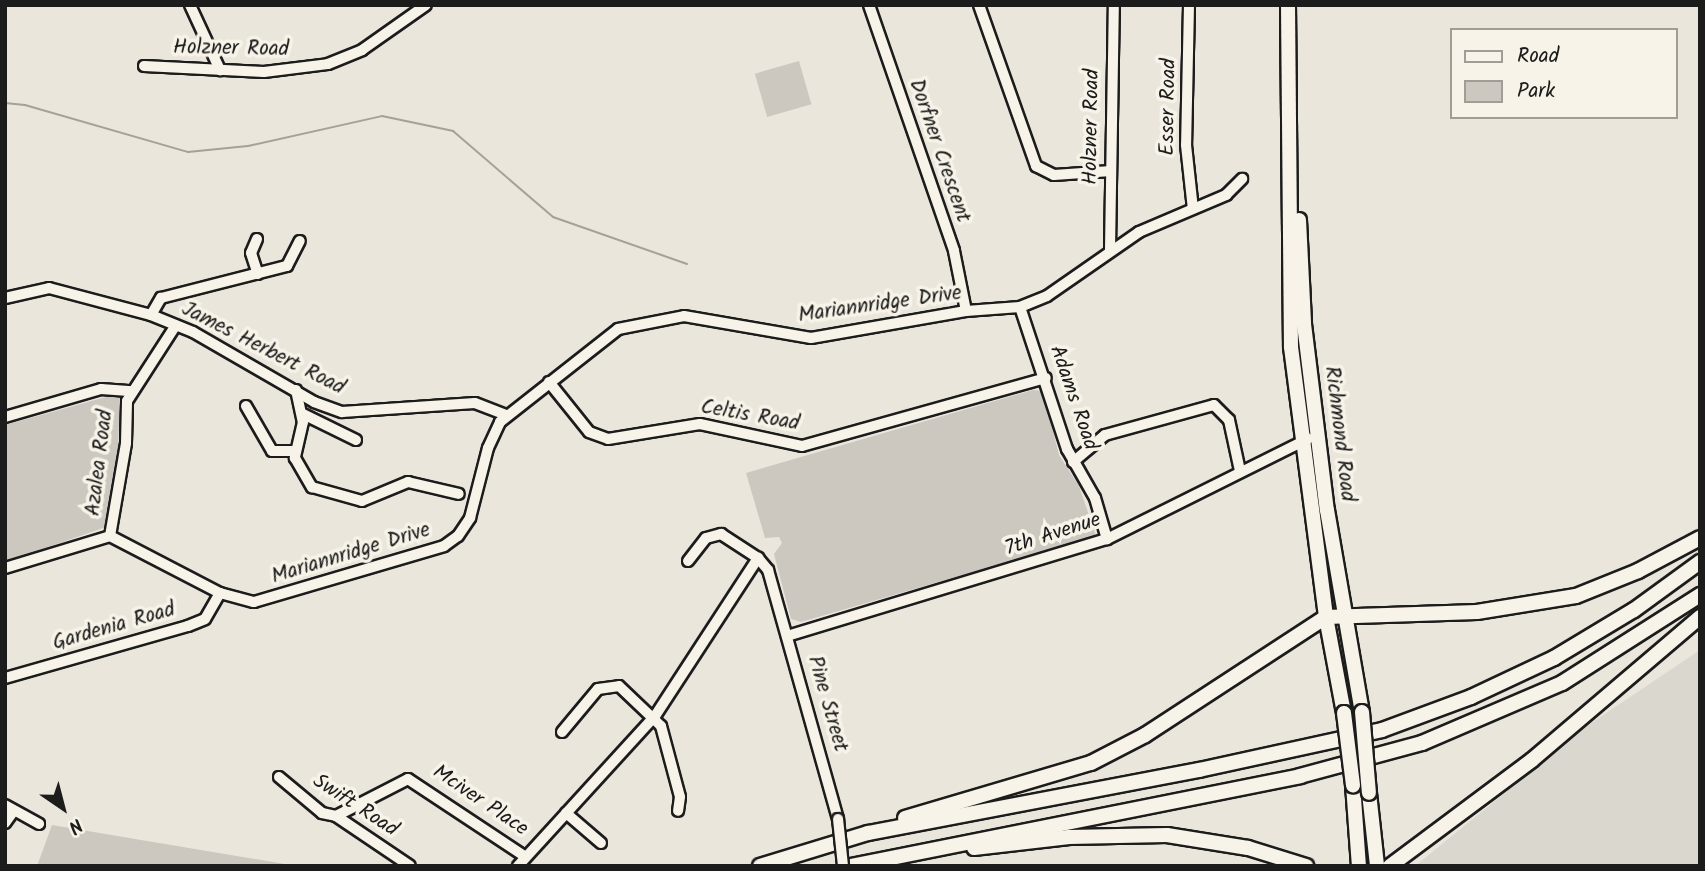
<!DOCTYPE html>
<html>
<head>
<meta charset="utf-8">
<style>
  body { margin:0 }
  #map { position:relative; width:1705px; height:871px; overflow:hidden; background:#eae6dc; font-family:Kalam,sans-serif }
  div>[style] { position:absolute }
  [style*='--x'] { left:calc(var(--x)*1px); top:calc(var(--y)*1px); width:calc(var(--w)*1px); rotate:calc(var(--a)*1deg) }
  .built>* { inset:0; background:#dad7ce }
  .green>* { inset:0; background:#ccc8c0; transform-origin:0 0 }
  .stream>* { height:2px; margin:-1px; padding:0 1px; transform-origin:1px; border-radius:1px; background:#a3a19a }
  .roads { filter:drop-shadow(2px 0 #1c1c1c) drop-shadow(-2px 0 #1c1c1c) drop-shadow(0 2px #1c1c1c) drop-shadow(0 -2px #1c1c1c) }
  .minor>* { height:10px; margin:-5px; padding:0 5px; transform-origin:5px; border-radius:5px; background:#f7f3e8 }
  .highway>* { height:14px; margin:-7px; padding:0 7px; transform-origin:7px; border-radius:7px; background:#f7f3e8 }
  .bridges { filter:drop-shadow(2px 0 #1c1c1c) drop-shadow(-2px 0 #1c1c1c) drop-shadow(0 2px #1c1c1c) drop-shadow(0 -2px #1c1c1c) }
  .minor-bridge>* { height:10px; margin:-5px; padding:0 5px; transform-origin:5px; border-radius:5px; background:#f7f3e8 }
  .highway-bridge>* { height:14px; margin:-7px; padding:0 7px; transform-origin:7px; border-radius:7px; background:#f7f3e8 }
  span { translate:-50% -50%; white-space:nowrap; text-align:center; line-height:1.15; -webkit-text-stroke:7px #f7f3e8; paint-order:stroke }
  .street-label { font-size:21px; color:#1c1c1c }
  .frame { position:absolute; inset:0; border:7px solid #1c1c1c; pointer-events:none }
  .legend { position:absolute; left:1450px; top:28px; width:228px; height:91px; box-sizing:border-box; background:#f7f3e8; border:2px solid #9f9d96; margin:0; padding:9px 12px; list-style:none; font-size:21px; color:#1c1c1c }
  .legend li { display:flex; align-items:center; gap:14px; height:35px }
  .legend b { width:35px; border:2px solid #9f9d96 }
  .north { position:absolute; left:28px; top:773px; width:70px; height:70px; -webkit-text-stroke:5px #f7f3e8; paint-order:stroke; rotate:145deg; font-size:19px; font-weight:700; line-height:28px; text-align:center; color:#1c1c1c }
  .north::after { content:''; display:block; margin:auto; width:24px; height:32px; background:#1c1c1c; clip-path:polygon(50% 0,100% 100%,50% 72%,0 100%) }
</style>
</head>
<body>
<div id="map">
  <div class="built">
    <i style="clip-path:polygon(1700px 650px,1700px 866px,1415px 866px,1587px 726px)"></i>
  </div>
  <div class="green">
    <i style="left:799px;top:61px;width:45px;height:46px;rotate:74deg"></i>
    <i style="clip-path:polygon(1033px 390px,1043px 391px,1059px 455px,1079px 486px,1096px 536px,801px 622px,791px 619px,774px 554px,782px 543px,779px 537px,765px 538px,746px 473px)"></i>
    <i style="clip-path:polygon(120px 393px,118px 451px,106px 527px,5px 562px,5px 425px)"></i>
    <i style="clip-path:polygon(52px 825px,285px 864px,37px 866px)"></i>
  </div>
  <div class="stream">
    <i style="--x:5;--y:103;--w:20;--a:6"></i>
    <i style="--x:25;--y:105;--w:170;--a:16.1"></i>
    <i style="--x:188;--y:152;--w:60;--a:-5.7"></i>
    <i style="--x:248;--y:146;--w:137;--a:-12.6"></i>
    <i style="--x:382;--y:116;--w:73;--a:11.9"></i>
    <i style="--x:453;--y:131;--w:132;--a:40.7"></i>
    <i style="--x:553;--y:217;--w:142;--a:19.3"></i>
  </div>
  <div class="roads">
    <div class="minor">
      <i style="--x:190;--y:5;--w:72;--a:65.2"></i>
      <i style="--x:869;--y:5;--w:260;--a:70.9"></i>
      <i style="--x:954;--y:251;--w:61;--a:78.7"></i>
      <i style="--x:979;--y:5;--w:171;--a:70.5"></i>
      <i style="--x:1036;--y:166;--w:20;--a:27"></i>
      <i style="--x:1054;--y:175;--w:57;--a:-4"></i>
      <i style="--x:1189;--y:5;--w:140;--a:91.2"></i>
      <i style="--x:1186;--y:145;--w:64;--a:83.8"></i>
      <i style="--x:144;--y:66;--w:120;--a:2.9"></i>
      <i style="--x:264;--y:72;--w:64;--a:-7.1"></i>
      <i style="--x:328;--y:64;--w:37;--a:-22"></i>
      <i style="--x:362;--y:50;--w:78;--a:-35.1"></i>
      <i style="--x:257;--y:239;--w:15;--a:113"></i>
      <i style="--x:251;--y:253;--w:22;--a:72"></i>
      <i style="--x:1110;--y:250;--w:245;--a:-89.1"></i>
      <i style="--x:5;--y:298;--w:45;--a:-12.8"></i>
      <i style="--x:49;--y:288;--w:106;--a:14.8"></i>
      <i style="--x:151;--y:315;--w:45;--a:22"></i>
      <i style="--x:193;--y:332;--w:140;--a:30"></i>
      <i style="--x:314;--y:402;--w:30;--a:20"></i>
      <i style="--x:342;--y:412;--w:133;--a:-3.9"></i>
      <i style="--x:475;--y:403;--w:33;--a:21"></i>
      <i style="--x:1020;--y:307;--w:150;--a:71.7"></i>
      <i style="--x:1067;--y:449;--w:56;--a:60.3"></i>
      <i style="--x:1095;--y:498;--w:43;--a:73.7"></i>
      <i style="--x:151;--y:315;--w:20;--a:-60"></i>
      <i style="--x:161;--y:298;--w:130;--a:-14.3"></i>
      <i style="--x:287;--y:266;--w:28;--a:-63"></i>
      <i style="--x:549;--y:382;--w:64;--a:51.3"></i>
      <i style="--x:589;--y:432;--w:20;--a:20"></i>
      <i style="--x:608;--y:439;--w:93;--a:-9.3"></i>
      <i style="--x:700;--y:424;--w:104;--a:12.2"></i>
      <i style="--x:802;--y:446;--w:253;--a:-15.6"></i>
      <i style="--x:296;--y:390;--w:33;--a:78"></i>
      <i style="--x:303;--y:422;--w:37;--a:103"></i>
      <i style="--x:295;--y:458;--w:34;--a:60"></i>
      <i style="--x:312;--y:487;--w:52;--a:15.6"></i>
      <i style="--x:362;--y:501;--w:50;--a:-22.4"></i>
      <i style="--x:408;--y:482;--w:52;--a:13.2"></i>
      <i style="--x:246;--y:406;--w:52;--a:60"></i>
      <i style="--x:272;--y:451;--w:22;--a:0"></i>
      <i style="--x:303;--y:414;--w:59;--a:26.1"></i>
      <i style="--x:5;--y:417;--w:100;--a:-16.3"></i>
      <i style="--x:101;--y:389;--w:31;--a:4"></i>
      <i style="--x:1073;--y:462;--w:42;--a:-40.2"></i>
      <i style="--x:1105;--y:435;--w:113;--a:-15.4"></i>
      <i style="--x:1214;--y:405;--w:21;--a:45"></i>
      <i style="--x:1229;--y:420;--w:52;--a:77.8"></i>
      <i style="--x:110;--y:536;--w:94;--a:-80.2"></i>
      <i style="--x:126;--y:443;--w:42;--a:-88.6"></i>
      <i style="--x:127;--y:401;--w:90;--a:-57.2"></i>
      <i style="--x:688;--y:561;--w:29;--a:-52"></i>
      <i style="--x:706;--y:538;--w:16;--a:-15"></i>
      <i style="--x:721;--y:534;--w:44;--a:33"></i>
      <i style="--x:758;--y:558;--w:16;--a:50"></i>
      <i style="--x:768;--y:570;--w:259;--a:74.3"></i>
      <i style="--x:5;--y:568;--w:110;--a:-16.9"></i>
      <i style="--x:110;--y:536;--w:124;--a:27.4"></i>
      <i style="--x:220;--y:593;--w:35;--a:15"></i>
      <i style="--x:254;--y:602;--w:198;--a:-16.4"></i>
      <i style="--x:444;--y:546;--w:17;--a:-36"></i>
      <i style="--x:458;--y:536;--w:22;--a:-56"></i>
      <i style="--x:470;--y:518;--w:72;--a:-75.6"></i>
      <i style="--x:488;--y:448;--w:29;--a:-65"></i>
      <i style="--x:500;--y:422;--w:150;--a:-38.2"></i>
      <i style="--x:618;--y:329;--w:67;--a:-11.1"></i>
      <i style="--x:684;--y:316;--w:129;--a:9.8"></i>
      <i style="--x:811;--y:338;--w:157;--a:-9.9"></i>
      <i style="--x:966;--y:311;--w:54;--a:-4.2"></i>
      <i style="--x:1020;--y:307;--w:29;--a:-22"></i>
      <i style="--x:1047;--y:296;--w:112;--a:-34.8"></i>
      <i style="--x:1139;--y:232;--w:95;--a:-23"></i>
      <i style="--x:1226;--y:195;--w:23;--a:-45"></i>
      <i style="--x:787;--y:636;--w:334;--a:-16.9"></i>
      <i style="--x:1107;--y:539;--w:225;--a:-26.5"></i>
      <i style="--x:5;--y:678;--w:190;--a:-15.9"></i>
      <i style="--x:188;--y:626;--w:18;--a:-22"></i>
      <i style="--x:205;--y:619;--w:30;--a:-60"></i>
      <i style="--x:562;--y:732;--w:56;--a:-50.1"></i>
      <i style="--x:598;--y:689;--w:21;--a:-8"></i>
      <i style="--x:619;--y:686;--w:58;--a:43.6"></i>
      <i style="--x:661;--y:726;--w:73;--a:75"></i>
      <i style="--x:680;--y:797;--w:14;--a:98"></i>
      <i style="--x:279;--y:777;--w:56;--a:39.9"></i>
      <i style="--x:322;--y:813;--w:14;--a:12"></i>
      <i style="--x:336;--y:816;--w:89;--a:34"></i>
      <i style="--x:5;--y:805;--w:39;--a:29"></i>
      <i style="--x:566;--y:813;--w:46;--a:40.6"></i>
      <i style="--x:336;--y:816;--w:81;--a:-27.2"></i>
      <i style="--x:408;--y:779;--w:141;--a:33.5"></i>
      <i style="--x:5;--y:823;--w:14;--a:-54"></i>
      <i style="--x:518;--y:866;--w:203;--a:-47.6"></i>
      <i style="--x:655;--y:716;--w:189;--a:-56.9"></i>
    </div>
    <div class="highway">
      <i style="--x:1288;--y:5;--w:342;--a:89.5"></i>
      <i style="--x:1291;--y:347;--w:272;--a:82.6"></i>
      <i style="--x:1326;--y:617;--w:98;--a:79.4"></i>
      <i style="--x:1299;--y:220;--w:104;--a:87.2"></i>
      <i style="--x:1304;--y:324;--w:187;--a:83"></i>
      <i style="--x:1327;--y:510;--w:205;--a:80.2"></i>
      <i style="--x:1353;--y:785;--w:81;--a:85.8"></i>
      <i style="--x:1369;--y:793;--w:73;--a:83.7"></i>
      <i style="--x:905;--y:818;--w:194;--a:-16.5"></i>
      <i style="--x:1091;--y:763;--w:61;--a:-27.4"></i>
      <i style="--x:1145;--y:735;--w:216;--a:-33.1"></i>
      <i style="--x:1326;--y:617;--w:151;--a:-1.9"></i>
      <i style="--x:1477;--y:612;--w:100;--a:-9.2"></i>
      <i style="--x:1576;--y:596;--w:67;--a:-22"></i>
      <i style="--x:1638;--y:571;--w:70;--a:-28"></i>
      <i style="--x:974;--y:848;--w:96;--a:-6.6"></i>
      <i style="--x:1069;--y:837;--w:98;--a:-1.2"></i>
      <i style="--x:1167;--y:835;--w:82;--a:9.1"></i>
      <i style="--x:1248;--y:848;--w:61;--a:17.2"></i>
      <i style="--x:760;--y:866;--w:113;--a:-17"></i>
      <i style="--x:868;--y:833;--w:337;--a:-10.8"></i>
      <i style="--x:1199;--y:770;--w:187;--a:-12.3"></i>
      <i style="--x:1382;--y:730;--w:95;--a:-20.3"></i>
      <i style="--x:1471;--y:697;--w:92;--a:-25.2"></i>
      <i style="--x:1554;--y:658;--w:93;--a:-31"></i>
      <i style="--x:1634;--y:610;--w:82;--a:-36"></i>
      <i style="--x:851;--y:866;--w:458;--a:-11.3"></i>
      <i style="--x:1300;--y:776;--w:126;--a:-15.1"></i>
      <i style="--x:1422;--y:743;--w:152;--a:-23.2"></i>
      <i style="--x:1562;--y:683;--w:164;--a:-32.5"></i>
      <i style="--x:1390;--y:866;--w:177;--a:-36.7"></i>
      <i style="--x:1532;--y:760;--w:221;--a:-40.4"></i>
    </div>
  </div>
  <div class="bridges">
    <div class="minor-bridge">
      <i style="--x:838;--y:819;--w:47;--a:83.9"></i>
    </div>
    <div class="highway-bridge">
      <i style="--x:1362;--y:712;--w:81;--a:85.1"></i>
      <i style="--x:1344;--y:713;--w:73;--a:82.9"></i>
    </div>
  </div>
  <div class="street-label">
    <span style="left:231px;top:49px;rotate:1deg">Holzner Road</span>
    <span style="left:1169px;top:107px;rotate:-89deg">Esser Road</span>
    <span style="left:1092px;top:127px;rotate:-89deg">Holzner Road</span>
    <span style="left:939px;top:151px;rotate:71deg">Dorfner Crescent</span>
    <span style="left:880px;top:305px;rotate:-8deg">Mariannridge Drive</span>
    <span style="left:263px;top:349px;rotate:27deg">James Herbert Road</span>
    <span style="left:1073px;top:398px;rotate:71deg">Adams Road</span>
    <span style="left:750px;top:416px;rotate:10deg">Celtis Road</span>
    <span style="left:1339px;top:434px;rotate:83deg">Richmond Road</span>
    <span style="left:100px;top:463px;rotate:-83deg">Azalea Road</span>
    <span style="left:1053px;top:535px;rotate:-18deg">7th Avenue</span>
    <span style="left:351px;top:554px;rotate:-17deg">Mariannridge Drive</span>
    <span style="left:114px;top:627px;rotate:-16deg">Gardenia Road</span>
    <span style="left:827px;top:704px;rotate:74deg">Pine Street</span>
    <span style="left:480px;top:801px;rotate:34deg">Mciver Place</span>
    <span style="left:355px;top:806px;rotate:33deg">Swift Road</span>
  </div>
  <div class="frame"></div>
  <ul class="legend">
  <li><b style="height:9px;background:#f7f3e8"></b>Road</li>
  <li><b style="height:19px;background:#ccc8c0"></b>Park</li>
  </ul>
  <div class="north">N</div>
</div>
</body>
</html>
